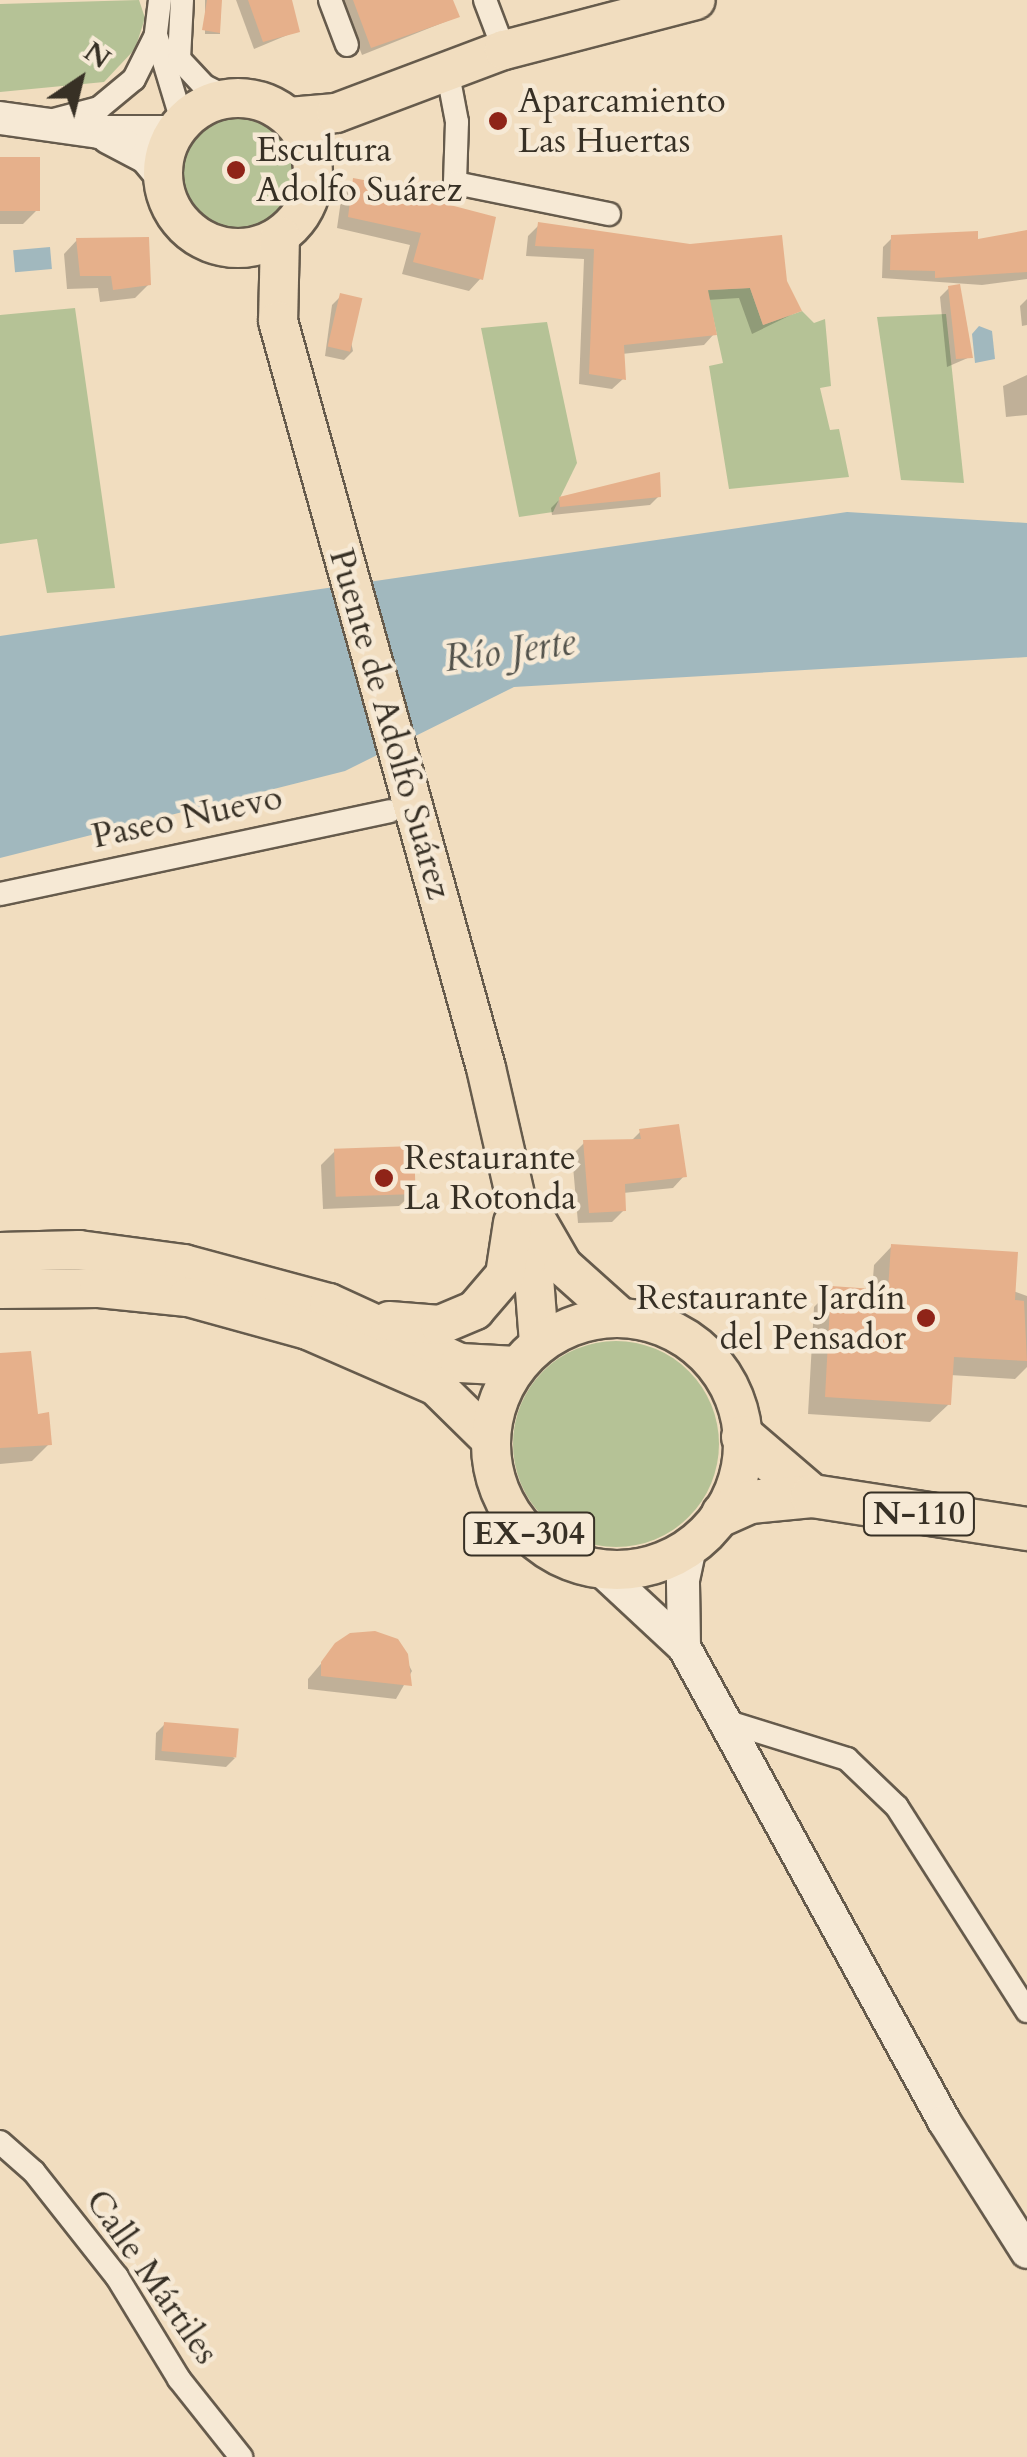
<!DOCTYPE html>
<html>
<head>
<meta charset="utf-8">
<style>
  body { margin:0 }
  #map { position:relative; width:1027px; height:2457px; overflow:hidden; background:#f1ddbf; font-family:Cardo,serif }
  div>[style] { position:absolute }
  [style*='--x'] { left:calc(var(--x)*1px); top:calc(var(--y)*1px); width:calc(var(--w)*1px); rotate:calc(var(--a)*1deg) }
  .green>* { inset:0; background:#b5c296 }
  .round { border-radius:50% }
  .water>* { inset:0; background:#a1b8be; transform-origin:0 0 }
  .shadow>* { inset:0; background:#0003; transform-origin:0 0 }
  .building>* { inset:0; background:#e6b08b; transform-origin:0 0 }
  .roads { filter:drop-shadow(2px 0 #665b4c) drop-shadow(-2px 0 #665b4c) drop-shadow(0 2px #665b4c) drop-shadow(0 -2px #665b4c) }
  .street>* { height:22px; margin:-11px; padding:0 11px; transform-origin:11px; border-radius:11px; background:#f6e9d5 }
  .secondary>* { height:32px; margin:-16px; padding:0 16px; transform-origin:16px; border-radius:16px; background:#f6e9d5 }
  .primary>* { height:38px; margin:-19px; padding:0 19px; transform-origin:19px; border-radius:19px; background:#f1ddbf }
  .primary>.ring { margin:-19px; padding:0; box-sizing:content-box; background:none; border:38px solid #f1ddbf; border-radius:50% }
  .highway>* { height:42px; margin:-21px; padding:0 21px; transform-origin:21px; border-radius:21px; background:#f1ddbf }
  .dots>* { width:28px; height:28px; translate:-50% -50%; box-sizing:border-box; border:5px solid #f6e9d5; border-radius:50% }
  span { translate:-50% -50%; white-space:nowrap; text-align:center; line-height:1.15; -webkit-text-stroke:9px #f6e9d5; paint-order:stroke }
  .shield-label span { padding:2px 8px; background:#f6e9d5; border:2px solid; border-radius:8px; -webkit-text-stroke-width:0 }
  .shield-label { font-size:32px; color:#373025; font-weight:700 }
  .poi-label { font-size:35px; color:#373025 }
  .left { translate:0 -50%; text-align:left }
  .right { translate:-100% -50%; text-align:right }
  .street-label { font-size:35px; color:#373025 }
  .water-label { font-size:38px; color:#52524b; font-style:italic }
  .north { position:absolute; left:30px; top:30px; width:100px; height:100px; -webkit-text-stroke:8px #f6e9d5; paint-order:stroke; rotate:35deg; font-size:28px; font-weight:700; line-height:40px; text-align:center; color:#373025 }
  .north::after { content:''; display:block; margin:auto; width:35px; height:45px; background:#373025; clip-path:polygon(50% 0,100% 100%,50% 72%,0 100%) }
</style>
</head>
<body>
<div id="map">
  <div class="green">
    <i style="clip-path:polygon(139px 0,145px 18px,135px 49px,104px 82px,0 92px,0 4px)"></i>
    <i class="round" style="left:176px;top:109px;width:124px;height:124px"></i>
    <i style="clip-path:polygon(750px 288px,763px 325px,802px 311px,814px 323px,825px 319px,831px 386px,820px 388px,830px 430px,839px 429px,849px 477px,729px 489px,709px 366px,723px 363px,713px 317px,695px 291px)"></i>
    <i style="clip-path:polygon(75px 308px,115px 588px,47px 593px,37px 539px,0 544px,0 315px)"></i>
    <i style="clip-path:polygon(946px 314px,964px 483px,901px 480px,877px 317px)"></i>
    <i style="clip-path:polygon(547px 322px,577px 463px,553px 512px,519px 517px,481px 328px)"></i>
    <i class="round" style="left:513px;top:1341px;width:206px;height:206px"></i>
  </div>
  <div class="water">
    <i style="left:50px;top:247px;width:22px;height:37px;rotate:85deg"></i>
    <i style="clip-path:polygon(979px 326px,992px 331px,995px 359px,975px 363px,972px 334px)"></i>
    <i style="clip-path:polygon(847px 512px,1027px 523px,1027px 657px,514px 687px,345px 771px,0 858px,0 636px)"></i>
  </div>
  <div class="shadow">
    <i style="left:205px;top:0;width:15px;height:34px"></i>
    <i style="clip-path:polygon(236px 0,288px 0,297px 31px,254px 49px)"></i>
    <i style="clip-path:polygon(341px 0,450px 0,457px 17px,362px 55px)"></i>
    <i style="clip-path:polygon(0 161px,37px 210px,23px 224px,0 224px)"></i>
    <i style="clip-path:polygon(354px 181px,409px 197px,481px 278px,469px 291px,402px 274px,410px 245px,337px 228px,342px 193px)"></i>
    <i style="clip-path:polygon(539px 225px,785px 282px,799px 311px,752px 334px,739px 298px,707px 300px,714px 334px,704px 345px,622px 354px,623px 379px,612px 389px,579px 384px,584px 259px,526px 256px,528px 236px)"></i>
    <i style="clip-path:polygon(1027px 233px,1027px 279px,982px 285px,882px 278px,883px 247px,892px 238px,976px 242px)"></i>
    <i style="clip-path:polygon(77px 240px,149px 284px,135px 298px,100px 302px,98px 288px,67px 289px,64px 254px)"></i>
    <i style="clip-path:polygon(949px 288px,970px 357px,947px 367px,940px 297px)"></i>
    <i style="clip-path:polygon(341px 296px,353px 351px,344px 360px,325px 356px,332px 305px)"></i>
    <i style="clip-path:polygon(1027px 299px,1027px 325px,1022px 326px,1020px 306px)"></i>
    <i style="clip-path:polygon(1027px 375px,1027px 415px,1006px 417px,1003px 386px)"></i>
    <i style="clip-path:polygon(659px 496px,650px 505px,552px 515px,551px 508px,560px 499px)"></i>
    <i style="clip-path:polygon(640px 1132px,684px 1176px,673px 1188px,623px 1193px,624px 1210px,612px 1222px,578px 1223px,572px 1155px,584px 1143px,631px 1141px)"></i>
    <i style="clip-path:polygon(335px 1151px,413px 1193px,399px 1206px,323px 1209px,321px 1165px)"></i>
    <i style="clip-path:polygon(892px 1246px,1027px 1296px,1027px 1367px,1015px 1379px,950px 1375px,949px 1404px,930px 1422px,808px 1414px,814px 1307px,832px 1289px,872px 1291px,874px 1265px)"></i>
    <i style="clip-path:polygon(0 1355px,49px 1444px,32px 1461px,0 1464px)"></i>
    <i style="clip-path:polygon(396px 1641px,412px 1671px,396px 1699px,308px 1689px,308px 1679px,337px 1645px)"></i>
    <i style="clip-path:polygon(165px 1724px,235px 1758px,226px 1767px,155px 1760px,156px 1733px)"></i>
  </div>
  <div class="building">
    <i style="clip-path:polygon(207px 0,222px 0,220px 33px,202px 30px)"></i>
    <i style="clip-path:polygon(248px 0,292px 0,300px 32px,263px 42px)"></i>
    <i style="clip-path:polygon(353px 0,453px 0,460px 17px,371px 48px)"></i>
    <i style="left:40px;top:157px;width:54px;height:40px;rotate:90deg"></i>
    <i style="clip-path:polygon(353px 178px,413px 189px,412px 195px,496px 217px,483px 280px,413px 262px,421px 233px,348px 217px)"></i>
    <i style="clip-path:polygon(538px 222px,690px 244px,782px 235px,787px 281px,802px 311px,763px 325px,750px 288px,708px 290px,717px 335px,624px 345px,626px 380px,589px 374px,594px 249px,535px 246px)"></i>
    <i style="clip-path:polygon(1027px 230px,1027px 272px,935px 278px,935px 271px,890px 270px,891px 235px,978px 231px,978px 239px)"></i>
    <i style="clip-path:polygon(149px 237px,151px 285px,113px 290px,111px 276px,80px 276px,76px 238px)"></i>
    <i style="clip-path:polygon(960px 284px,973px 358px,956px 359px,948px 286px)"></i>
    <i style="left:340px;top:293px;width:23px;height:55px;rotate:13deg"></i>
    <i style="clip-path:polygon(660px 472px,661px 497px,560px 507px,559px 497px)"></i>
    <i style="clip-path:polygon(679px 1124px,687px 1177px,625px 1184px,626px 1211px,589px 1213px,583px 1140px,641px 1139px,639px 1129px)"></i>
    <i style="left:414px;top:1146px;width:48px;height:80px;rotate:88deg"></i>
    <i style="clip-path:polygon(891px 1244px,1018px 1252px,1015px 1300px,1024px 1301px,1027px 1361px,954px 1357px,951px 1405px,825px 1397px,831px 1286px,888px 1290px)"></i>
    <i style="clip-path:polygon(31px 1351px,38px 1414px,49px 1412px,52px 1445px,0 1448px,0 1353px)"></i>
    <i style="clip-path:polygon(375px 1631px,398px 1639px,408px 1654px,412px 1686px,321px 1676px,321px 1662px,335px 1643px,350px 1633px)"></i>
    <i style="left:164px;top:1722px;width:75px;height:29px;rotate:5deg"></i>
  </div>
  <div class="roads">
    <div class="street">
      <i style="--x:160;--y:0;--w:35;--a:97"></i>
      <i style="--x:156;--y:35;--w:90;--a:73.2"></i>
      <i style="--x:182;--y:0;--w:59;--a:92.9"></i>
      <i style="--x:179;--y:59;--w:37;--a:47"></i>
      <i style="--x:204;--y:86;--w:28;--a:26"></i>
      <i style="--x:330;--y:0;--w:48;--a:69.3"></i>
      <i style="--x:485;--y:0;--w:53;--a:69.2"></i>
      <i style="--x:447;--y:69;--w:54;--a:79.3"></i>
      <i style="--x:457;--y:122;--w:61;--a:91.9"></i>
      <i style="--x:455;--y:183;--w:157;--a:11.4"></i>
      <i style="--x:54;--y:120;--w:47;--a:-14.9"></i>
      <i style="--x:99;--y:108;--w:45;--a:-39.6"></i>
      <i style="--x:134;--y:79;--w:49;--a:-63.4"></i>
      <i style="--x:0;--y:894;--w:398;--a:-12"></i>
      <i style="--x:725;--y:1721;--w:128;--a:17.3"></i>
      <i style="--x:847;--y:1759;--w:69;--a:43.8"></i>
      <i style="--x:897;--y:1807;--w:242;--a:57.5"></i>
      <i style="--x:0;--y:2142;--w:45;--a:41.4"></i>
      <i style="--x:34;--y:2172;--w:134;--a:51.7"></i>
      <i style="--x:117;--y:2277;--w:119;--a:58.7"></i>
      <i style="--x:179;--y:2379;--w:100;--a:51.5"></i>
    </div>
    <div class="secondary">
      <i style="--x:0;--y:118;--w:100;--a:8"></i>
      <i style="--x:99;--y:132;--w:75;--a:0"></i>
      <i style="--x:108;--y:137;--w:43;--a:27.8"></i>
      <i style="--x:146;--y:157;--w:25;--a:50"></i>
      <i style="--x:600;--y:1569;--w:115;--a:42.9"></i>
      <i style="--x:684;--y:1647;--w:541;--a:61.25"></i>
      <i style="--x:944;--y:2121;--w:155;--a:57.6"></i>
      <i style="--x:684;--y:1647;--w:67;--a:-90.9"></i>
      <i style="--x:683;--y:1580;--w:34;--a:-78"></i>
    </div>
    <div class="primary">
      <i class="ring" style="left:163px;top:98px;width:112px;height:112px"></i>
      <i style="--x:289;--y:117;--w:47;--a:-4.9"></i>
      <i style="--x:336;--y:113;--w:179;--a:-20.6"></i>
      <i style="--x:504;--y:50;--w:198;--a:-14.6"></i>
      <i style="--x:280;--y:236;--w:85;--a:91.3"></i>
      <i style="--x:278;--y:321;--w:775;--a:74.44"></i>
      <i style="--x:486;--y:1068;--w:215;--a:77.1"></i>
      <i style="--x:534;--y:1278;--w:65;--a:85.6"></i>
      <i style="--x:533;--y:1214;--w:60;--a:60"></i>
      <i style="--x:563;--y:1266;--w:76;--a:41.8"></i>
      <i style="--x:0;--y:1252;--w:79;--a:-1.5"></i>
      <i style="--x:79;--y:1250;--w:106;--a:7.6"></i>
      <i style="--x:184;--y:1264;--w:150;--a:15.1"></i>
      <i style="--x:329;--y:1303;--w:144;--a:24.6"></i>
      <i style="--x:460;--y:1363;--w:56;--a:3.1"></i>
      <i style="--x:0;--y:1289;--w:99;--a:-0.6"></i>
      <i style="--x:99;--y:1288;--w:89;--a:5.8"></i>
      <i style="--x:188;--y:1297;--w:124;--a:15.4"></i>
      <i style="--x:308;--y:1330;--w:140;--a:23.6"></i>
      <i style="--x:436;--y:1386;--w:76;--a:44.5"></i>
      <i class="ring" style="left:491px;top:1318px;width:214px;height:214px"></i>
      <i style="--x:389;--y:1321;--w:51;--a:4.5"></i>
      <i style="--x:440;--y:1325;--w:38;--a:-23"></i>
      <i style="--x:475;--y:1310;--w:46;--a:-49.4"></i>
      <i style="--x:505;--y:1275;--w:53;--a:-81.3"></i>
    </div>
    <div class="highway">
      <i style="--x:743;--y:1437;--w:91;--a:40.5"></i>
      <i style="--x:723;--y:1514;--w:30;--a:-24"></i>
      <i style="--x:750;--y:1502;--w:62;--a:-5.5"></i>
      <i style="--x:812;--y:1496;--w:218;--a:8.7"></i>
    </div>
  </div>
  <div class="dots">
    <i style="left:498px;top:121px;background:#8f2418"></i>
    <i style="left:236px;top:170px;background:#8f2418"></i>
    <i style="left:384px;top:1178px;background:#8f2418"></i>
    <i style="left:926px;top:1318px;background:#8f2418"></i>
  </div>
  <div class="shield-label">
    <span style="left:919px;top:1514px">N-110</span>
    <span style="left:529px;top:1534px">EX-304</span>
  </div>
  <div class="poi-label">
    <span class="left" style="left:518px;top:121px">Aparcamiento<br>Las Huertas</span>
    <span class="left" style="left:256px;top:170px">Escultura<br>Adolfo Suárez</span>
    <span class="left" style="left:404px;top:1178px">Restaurante<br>La Rotonda</span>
    <span class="right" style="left:906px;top:1318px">Restaurante Jardín<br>del Pensador</span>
  </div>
  <div class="street-label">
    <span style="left:390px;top:724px;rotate:74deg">Puente de Adolfo Suárez</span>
    <span style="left:187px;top:817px;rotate:-12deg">Paseo Nuevo</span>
    <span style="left:152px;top:2277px;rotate:55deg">Calle Mártiles</span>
  </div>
  <div class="water-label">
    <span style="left:510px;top:651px;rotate:-8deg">Río Jerte</span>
  </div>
  <div class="north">N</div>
</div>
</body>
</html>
